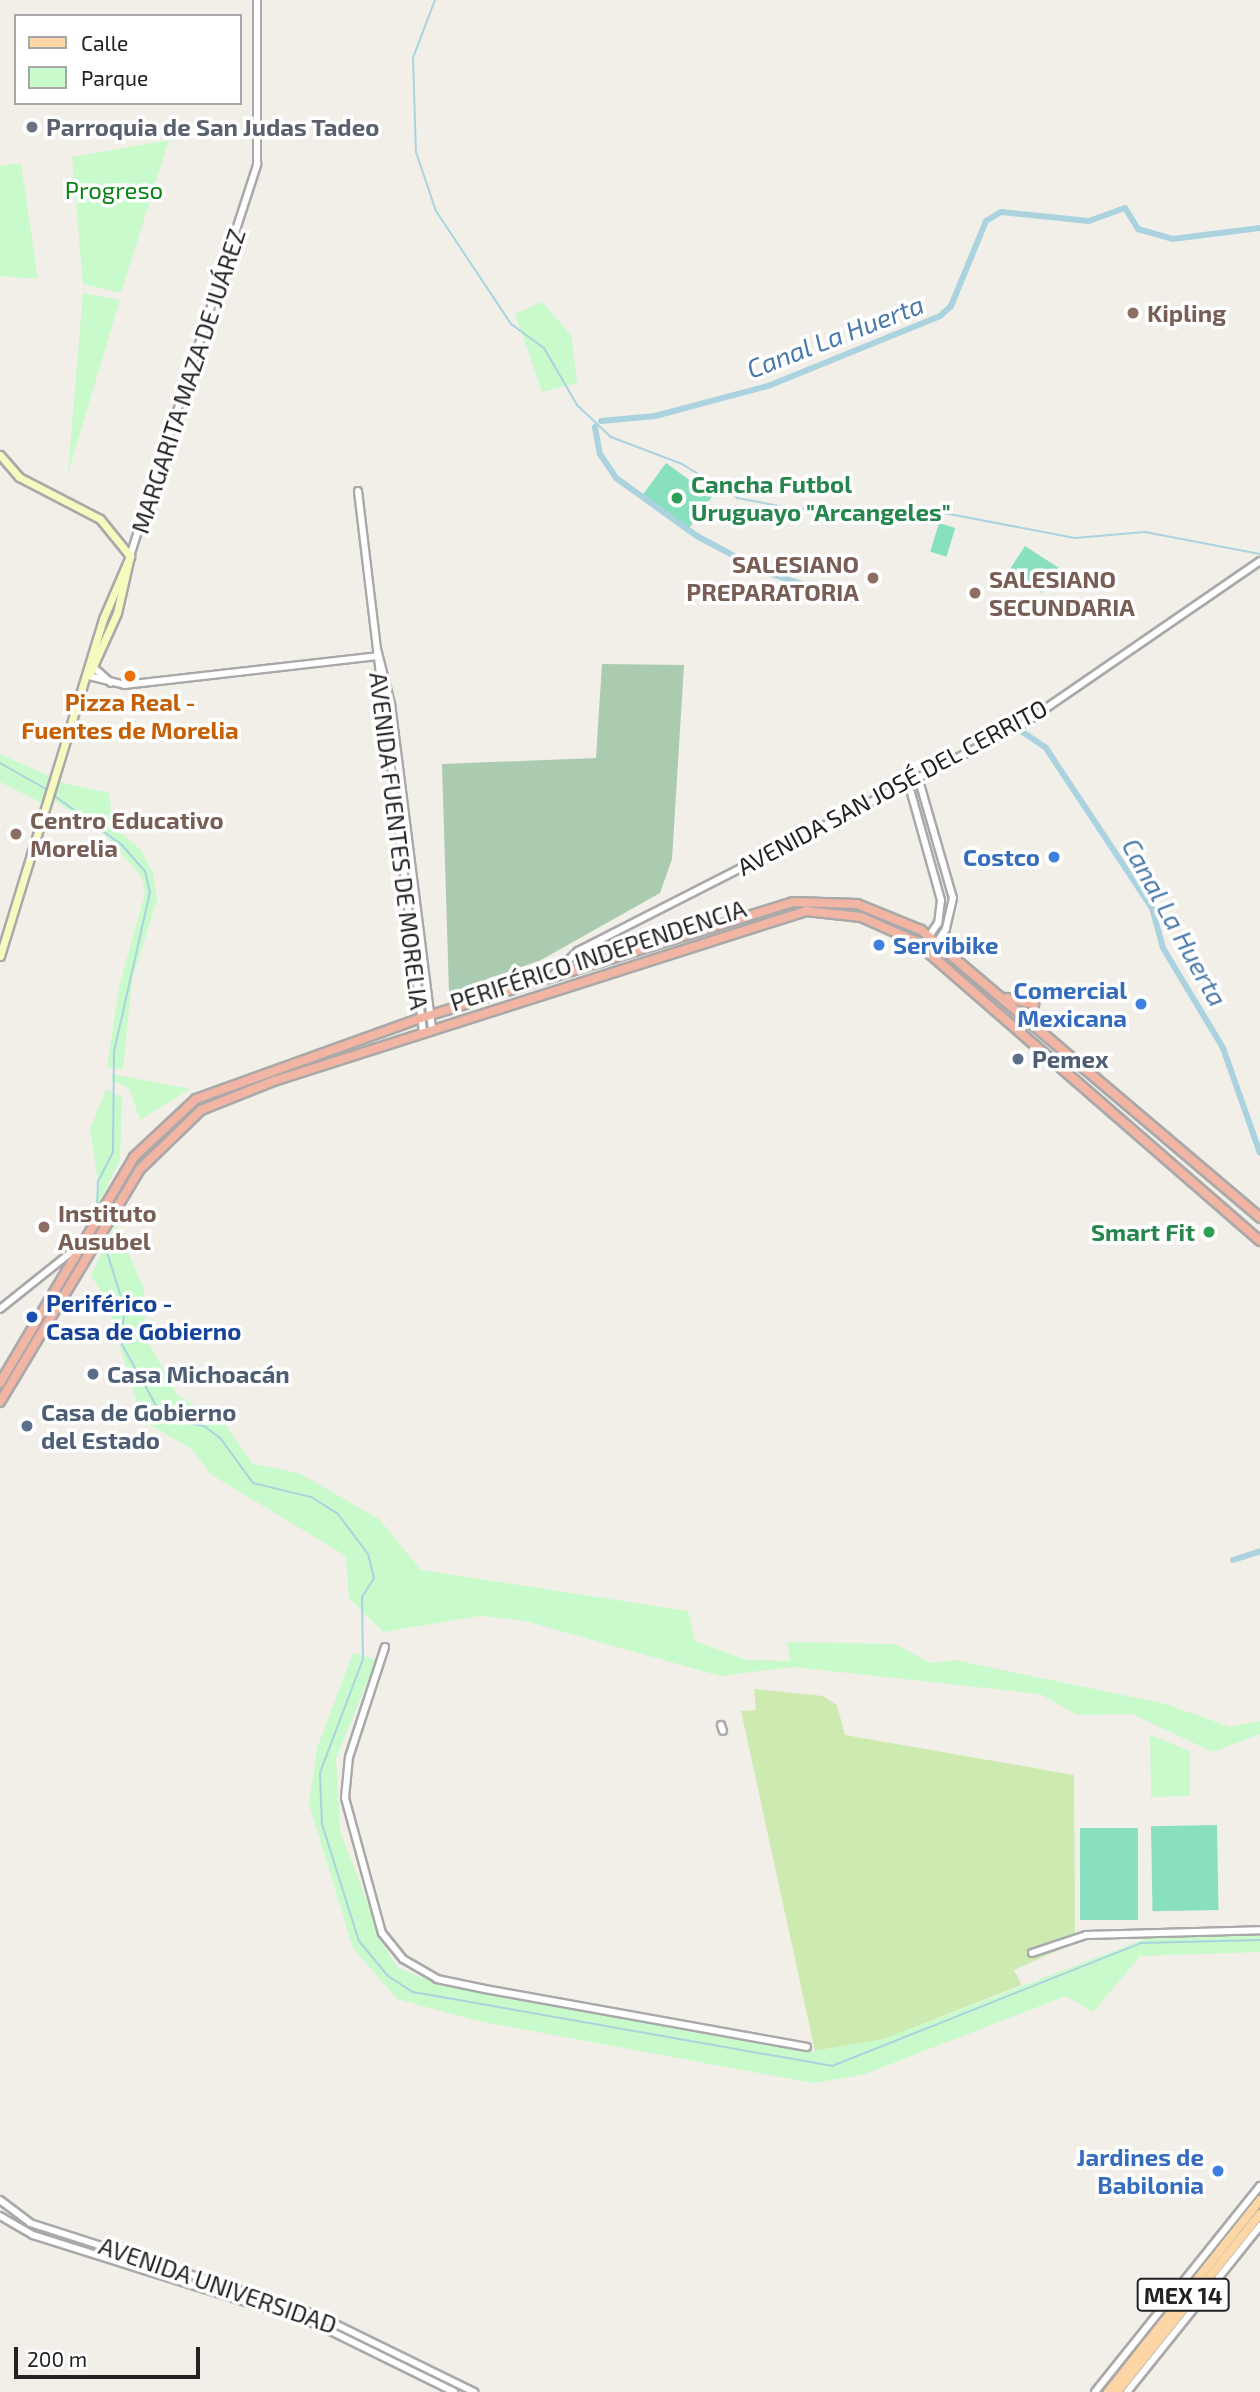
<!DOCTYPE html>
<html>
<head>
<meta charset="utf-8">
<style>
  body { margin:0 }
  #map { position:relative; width:1260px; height:2392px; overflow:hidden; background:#f2efe9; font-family:"Exo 2",sans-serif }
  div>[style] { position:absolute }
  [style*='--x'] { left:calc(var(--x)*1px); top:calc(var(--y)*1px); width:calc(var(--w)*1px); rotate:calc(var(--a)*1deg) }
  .grass>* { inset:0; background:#cdebb0 }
  .cemetery>* { inset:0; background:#aacbaf }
  .park>* { inset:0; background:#c8facc }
  .pitch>* { inset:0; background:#88e0be; transform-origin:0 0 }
  .stream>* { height:2px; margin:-1px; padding:0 1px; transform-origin:1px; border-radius:1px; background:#aad3df }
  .canal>* { height:6px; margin:-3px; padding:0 3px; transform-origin:3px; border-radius:3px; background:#aad3df }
  .roads { filter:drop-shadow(2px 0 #a9a9a9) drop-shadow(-2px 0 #a9a9a9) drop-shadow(0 2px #a9a9a9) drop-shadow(0 -2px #a9a9a9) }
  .tertiary>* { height:6px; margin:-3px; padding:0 3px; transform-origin:3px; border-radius:3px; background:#fff }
  .secondary>* { height:7px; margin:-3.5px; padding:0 3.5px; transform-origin:3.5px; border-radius:3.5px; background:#f7fabf }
  .primary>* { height:8px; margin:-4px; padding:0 4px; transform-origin:4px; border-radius:4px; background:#fcd6a4 }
  .trunk>* { height:8px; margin:-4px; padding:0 4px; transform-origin:4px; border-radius:4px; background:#f2b4a3 }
  .dots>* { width:19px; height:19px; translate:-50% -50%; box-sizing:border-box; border:4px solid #fff; border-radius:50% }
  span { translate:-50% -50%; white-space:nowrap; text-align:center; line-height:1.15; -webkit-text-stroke:7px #fff; paint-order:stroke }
  .shield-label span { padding:2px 5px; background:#fff; border:2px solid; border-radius:5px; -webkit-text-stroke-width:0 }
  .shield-label { font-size:23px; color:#222; font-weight:700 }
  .worship-label { font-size:24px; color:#5b616d; font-weight:700 }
  .left { translate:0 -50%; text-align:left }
  .park-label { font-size:24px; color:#0c8416 }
  .education-label { font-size:24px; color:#785e54; font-weight:700 }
  .right { translate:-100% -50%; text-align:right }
  .street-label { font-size:24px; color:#222 }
  .leisure-label { font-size:24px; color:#27864d; font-weight:700 }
  .food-label { font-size:24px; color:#c56008; font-weight:700 }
  .shop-label { font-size:24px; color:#366cbe; font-weight:700 }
  .service-label { font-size:24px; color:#4e5e75; font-weight:700 }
  .transit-label { font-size:24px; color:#164399; font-weight:700 }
  .water-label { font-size:26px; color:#4a7aab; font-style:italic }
  .legend { position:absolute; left:14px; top:14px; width:228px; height:91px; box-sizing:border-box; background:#fff; border:2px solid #a7a7a7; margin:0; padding:9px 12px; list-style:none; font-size:21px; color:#222 }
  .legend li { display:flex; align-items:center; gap:14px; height:35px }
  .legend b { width:35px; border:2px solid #a7a7a7 }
  .scale { position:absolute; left:14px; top:2347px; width:186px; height:32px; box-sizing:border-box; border:4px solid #222; border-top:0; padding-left:9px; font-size:21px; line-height:24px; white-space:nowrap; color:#222; -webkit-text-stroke:5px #fff; paint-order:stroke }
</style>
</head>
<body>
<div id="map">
  <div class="grass">
    <i style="clip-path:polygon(754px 1689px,823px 1696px,837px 1705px,845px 1735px,1074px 1775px,1075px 1943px,1014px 1970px,1022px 1985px,884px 2039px,815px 2051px,741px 1711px,756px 1710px)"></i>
  </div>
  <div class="cemetery">
    <i style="clip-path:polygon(602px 664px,684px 665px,672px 859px,660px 893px,541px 960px,449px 993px,442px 764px,596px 758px)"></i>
  </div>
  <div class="park">
    <i style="clip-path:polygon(169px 140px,121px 293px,83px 284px,72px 157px)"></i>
    <i style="clip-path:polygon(21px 163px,38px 279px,0 276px,0 166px)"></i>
    <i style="clip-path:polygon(83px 293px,120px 300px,68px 473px)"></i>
    <i style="clip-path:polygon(542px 302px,571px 335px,577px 383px,542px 392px,515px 314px)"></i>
    <i style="clip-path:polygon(0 754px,49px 776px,42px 803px,0 782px)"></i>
    <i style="clip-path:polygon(60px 782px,109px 793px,113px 826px,141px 850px,153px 873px,157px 900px,132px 980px,123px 1069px,107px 1068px,119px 987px,145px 893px,141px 876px,105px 835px,54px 800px)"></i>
    <i style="clip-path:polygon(112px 1074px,190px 1089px,140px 1120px,129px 1088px,111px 1080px)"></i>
    <i style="clip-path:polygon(106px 1089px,122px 1097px,120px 1160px,94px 1213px,98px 1182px,90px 1129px)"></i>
    <i style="clip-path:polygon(115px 1224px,144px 1288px,145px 1336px,178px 1396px,223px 1421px,253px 1464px,299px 1473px,379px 1519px,421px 1570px,688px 1611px,695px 1641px,746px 1660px,790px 1661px,787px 1642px,895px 1644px,931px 1663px,954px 1660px,1166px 1704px,1230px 1727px,1260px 1721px,1260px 1734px,1213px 1752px,1132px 1714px,1077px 1715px,1040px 1694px,793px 1667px,720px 1676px,525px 1621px,480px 1616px,383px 1632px,349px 1598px,346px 1556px,210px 1474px,193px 1450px,142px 1420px,106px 1300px,91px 1275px)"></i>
    <i style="clip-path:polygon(353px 1653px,376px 1660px,336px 1759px,340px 1831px,384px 1946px,397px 1967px,425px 1979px,811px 2052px,884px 2039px,1145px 1939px,1260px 1933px,1260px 1952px,1140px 1956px,1093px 2012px,1066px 1996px,862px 2075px,813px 2083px,478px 2021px,397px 1999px,353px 1948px,309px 1804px,317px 1748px)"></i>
    <i style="clip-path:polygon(1150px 1735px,1190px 1751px,1190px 1796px,1151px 1797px)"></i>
  </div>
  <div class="pitch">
    <i style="left:666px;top:463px;width:57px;height:44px;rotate:36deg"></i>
    <i style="left:939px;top:523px;width:17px;height:30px;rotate:17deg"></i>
    <i style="left:1025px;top:546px;width:40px;height:30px;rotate:33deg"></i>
    <i style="left:1217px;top:1825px;width:85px;height:66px;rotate:89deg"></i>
    <i style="left:1080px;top:1828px;width:58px;height:92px"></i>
  </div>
  <div class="stream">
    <i style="--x:435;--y:0;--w:62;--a:110.8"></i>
    <i style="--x:413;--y:58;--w:94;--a:88.2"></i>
    <i style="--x:416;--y:152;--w:62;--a:71.3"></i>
    <i style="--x:436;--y:211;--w:136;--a:56.4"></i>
    <i style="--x:511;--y:324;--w:41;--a:36"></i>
    <i style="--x:544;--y:348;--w:66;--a:59.9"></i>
    <i style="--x:577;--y:405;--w:47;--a:43.3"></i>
    <i style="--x:611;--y:437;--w:76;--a:20.8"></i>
    <i style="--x:682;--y:464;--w:65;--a:31.7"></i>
    <i style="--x:737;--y:498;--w:60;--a:10.6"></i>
    <i style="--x:796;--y:509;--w:148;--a:1.5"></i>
    <i style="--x:944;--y:513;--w:133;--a:10.8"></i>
    <i style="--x:1075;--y:538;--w:70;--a:-4.9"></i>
    <i style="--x:1145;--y:532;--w:117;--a:10.8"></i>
    <i style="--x:0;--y:763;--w:55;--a:29.4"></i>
    <i style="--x:52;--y:794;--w:87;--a:36.1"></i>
    <i style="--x:122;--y:845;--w:35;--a:49"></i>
    <i style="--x:145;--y:871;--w:22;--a:77"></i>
    <i style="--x:150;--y:892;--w:164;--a:102.7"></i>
    <i style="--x:114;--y:1052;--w:100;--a:90.6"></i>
    <i style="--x:113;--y:1152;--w:34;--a:117"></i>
    <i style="--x:98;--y:1182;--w:32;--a:92"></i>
    <i style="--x:102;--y:1236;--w:77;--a:72.7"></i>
    <i style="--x:125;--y:1310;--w:31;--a:99"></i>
    <i style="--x:120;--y:1341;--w:88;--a:60.8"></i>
    <i style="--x:163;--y:1418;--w:42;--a:11"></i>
    <i style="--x:204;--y:1426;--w:21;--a:37"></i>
    <i style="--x:221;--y:1439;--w:54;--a:54"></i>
    <i style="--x:253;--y:1483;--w:60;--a:13.6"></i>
    <i style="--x:311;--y:1497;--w:31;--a:32"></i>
    <i style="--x:337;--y:1513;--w:51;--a:52.9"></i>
    <i style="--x:368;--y:1554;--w:25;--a:76"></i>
    <i style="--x:374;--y:1578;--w:22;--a:122"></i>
    <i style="--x:362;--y:1597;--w:62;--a:89.1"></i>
    <i style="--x:363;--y:1659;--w:122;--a:110.7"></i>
    <i style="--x:320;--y:1773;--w:51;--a:87.8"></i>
    <i style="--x:322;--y:1824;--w:123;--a:72.5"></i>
    <i style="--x:359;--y:1941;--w:45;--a:50.4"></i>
    <i style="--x:388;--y:1976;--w:30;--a:33"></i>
    <i style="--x:413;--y:1992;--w:425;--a:10"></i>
    <i style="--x:832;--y:2066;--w:333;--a:-21.7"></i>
    <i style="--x:1141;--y:1943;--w:119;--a:-1.4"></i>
  </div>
  <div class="canal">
    <i style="--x:601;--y:421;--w:54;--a:-5.3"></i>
    <i style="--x:655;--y:416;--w:117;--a:-14.9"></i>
    <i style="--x:768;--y:386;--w:186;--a:-22.1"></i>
    <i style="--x:940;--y:316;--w:15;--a:-42"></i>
    <i style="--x:951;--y:306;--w:92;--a:-67.6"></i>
    <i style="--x:986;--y:221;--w:17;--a:-31"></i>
    <i style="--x:1001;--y:212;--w:88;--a:5.8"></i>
    <i style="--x:1089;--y:221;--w:38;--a:-20"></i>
    <i style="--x:1125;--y:208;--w:25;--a:58"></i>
    <i style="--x:1138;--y:229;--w:35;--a:16"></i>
    <i style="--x:1172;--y:239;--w:89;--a:-7.1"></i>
    <i style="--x:595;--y:427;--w:27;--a:80"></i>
    <i style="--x:600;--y:454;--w:29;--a:56"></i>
    <i style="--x:616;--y:478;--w:100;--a:35.6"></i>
    <i style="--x:697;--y:536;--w:76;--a:28.2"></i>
    <i style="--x:764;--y:572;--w:94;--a:17.3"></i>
    <i style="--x:1021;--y:731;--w:30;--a:34"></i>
    <i style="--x:1046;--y:748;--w:192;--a:56.5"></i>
    <i style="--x:1152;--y:908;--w:41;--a:74.6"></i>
    <i style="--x:1163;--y:948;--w:117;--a:59"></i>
    <i style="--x:1223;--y:1048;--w:111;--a:70.6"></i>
    <i style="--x:1233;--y:1560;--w:28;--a:-18"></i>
  </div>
  <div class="roads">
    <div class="tertiary">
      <i style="--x:358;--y:491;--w:545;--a:83.15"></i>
      <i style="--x:130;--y:556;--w:412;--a:-72"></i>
      <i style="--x:257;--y:164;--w:164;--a:-90"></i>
      <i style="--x:377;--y:649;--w:57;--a:75.7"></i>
      <i style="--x:391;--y:704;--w:329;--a:82.8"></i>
      <i style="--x:90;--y:664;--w:28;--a:42"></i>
      <i style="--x:89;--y:676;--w:36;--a:14"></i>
      <i style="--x:124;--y:685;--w:255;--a:-6.5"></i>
      <i style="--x:918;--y:777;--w:126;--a:73.9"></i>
      <i style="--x:953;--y:898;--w:32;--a:103"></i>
      <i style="--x:946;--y:929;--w:29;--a:124"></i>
      <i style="--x:908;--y:782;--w:123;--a:74.4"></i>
      <i style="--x:941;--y:900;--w:23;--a:97"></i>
      <i style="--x:938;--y:923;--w:29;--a:124"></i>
      <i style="--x:552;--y:976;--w:36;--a:-44"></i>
      <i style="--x:578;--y:951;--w:496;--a:-27"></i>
      <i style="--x:1020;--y:726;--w:291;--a:-34.5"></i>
      <i style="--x:0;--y:1309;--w:107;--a:-38.6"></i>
      <i style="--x:84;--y:1242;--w:10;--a:24"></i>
      <i style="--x:385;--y:1647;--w:116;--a:108.1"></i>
      <i style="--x:349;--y:1757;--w:41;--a:95.6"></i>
      <i style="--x:345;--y:1798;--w:140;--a:74.7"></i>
      <i style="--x:382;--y:1933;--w:33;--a:51"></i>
      <i style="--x:403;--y:1959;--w:39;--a:30"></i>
      <i style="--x:437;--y:1979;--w:49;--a:11.8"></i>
      <i style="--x:485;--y:1989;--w:327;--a:10.2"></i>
      <i style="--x:721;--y:1725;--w:6;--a:72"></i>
      <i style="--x:1032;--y:1953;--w:57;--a:-18.4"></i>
      <i style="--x:1086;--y:1935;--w:174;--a:-1.6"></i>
      <i style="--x:0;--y:2200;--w:38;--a:37"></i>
      <i style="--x:30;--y:2223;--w:304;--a:17.8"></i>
      <i style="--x:319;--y:2316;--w:173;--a:26.1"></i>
      <i style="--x:0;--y:2216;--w:38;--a:30"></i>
      <i style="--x:33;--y:2235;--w:297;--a:17.5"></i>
      <i style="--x:316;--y:2324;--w:154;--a:26.2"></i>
      <i style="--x:1095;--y:2392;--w:264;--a:-51.3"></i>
      <i style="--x:1127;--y:2392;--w:213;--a:-51.3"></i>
    </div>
    <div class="secondary">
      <i style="--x:0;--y:455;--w:29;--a:49"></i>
      <i style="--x:19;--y:477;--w:91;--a:27.4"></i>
      <i style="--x:100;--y:519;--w:48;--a:51"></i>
      <i style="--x:130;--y:556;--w:58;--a:102.8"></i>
      <i style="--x:117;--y:613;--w:68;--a:114.3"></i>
      <i style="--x:0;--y:956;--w:352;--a:-73"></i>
      <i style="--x:103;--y:619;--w:69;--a:-66.8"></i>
    </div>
    <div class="primary">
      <i style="--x:1108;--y:2392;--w:245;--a:-51.6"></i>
      <i style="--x:1117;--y:2392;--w:228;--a:-51.2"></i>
    </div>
    <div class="trunk">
      <i style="--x:1007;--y:998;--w:28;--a:13"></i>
      <i style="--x:0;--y:1383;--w:263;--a:-59.3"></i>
      <i style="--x:134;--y:1157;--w:85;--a:-43.1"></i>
      <i style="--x:196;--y:1099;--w:239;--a:-19.8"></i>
      <i style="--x:421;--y:1018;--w:390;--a:-17.3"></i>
      <i style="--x:793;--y:902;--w:64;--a:1.8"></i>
      <i style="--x:857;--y:904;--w:69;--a:22.1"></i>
      <i style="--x:921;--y:930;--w:445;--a:40.3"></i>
      <i style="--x:0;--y:1402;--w:272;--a:-59"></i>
      <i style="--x:140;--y:1169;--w:85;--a:-44"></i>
      <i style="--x:201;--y:1110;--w:79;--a:-21.7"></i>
      <i style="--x:274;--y:1081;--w:559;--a:-17.72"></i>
      <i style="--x:806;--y:911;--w:55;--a:6.2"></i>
      <i style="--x:861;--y:917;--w:59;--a:24"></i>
      <i style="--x:915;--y:941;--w:457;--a:41"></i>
    </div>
  </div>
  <div class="dots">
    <i style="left:32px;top:127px;background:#6b7280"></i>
    <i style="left:1133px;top:313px;background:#8d6e63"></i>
    <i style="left:677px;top:498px;background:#2e9e5b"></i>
    <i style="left:873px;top:578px;background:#8d6e63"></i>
    <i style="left:975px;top:593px;background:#8d6e63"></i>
    <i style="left:130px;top:676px;background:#e8710a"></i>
    <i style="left:16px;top:834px;background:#8d6e63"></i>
    <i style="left:1054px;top:857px;background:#3f7fe0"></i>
    <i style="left:879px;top:945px;background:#3f7fe0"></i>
    <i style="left:1141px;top:1004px;background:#3f7fe0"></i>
    <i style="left:1018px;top:1059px;background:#5c6f8a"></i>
    <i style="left:44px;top:1227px;background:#8d6e63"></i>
    <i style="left:1209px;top:1232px;background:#2e9e5b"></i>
    <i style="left:32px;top:1317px;background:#1a4fb4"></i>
    <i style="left:93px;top:1374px;background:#5c6f8a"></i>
    <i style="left:27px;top:1426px;background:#5c6f8a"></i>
    <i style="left:1218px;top:2171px;background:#3f7fe0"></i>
  </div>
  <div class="shield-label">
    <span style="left:1183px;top:2295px">MEX 14</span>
  </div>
  <div class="worship-label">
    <span class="left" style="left:46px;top:127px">Parroquia de San Judas Tadeo</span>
  </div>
  <div class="park-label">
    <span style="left:114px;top:190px">Progreso</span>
  </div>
  <div class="education-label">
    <span class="left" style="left:1147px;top:313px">Kipling</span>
    <span class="right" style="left:859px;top:578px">SALESIANO<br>PREPARATORIA</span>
    <span class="left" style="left:989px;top:593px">SALESIANO<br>SECUNDARIA</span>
    <span class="left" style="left:30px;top:834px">Centro Educativo<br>Morelia</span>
    <span class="left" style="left:58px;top:1227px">Instituto<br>Ausubel</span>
  </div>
  <div class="street-label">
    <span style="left:188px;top:381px;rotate:-72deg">MARGARITA MAZA DE JUÁREZ</span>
    <span style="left:892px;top:787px;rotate:-28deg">AVENIDA SAN JOSÉ DEL CERRITO</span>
    <span style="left:399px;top:841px;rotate:83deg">AVENIDA FUENTES DE MORELIA</span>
    <span style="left:598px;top:955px;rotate:-18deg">PERIFÉRICO INDEPENDENCIA</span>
    <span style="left:218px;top:2285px;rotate:19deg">AVENIDA UNIVERSIDAD</span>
  </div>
  <div class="leisure-label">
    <span class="left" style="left:691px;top:498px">Cancha Futbol<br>Uruguayo "Arcangeles"</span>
    <span class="right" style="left:1195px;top:1232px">Smart Fit</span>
  </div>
  <div class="food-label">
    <span style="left:130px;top:716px">Pizza Real -<br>Fuentes de Morelia</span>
  </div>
  <div class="shop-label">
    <span class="right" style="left:1040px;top:857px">Costco</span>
    <span class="left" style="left:893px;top:945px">Servibike</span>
    <span class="right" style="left:1127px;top:1004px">Comercial<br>Mexicana</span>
    <span class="right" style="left:1204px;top:2171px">Jardines de<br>Babilonia</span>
  </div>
  <div class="service-label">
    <span class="left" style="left:1032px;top:1059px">Pemex</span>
    <span class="left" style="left:107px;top:1374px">Casa Michoacán</span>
    <span class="left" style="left:41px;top:1426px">Casa de Gobierno<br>del Estado</span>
  </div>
  <div class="transit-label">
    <span class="left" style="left:46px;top:1317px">Periférico -<br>Casa de Gobierno</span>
  </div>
  <div class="water-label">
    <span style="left:835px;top:336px;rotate:-21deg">Canal La Huerta</span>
    <span style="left:1175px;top:922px;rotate:61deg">Canal La Huerta</span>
  </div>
  <ul class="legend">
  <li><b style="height:9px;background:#fcd6a4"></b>Calle</li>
  <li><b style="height:19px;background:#c8facc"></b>Parque</li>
  </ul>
  <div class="scale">200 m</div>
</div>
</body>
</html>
